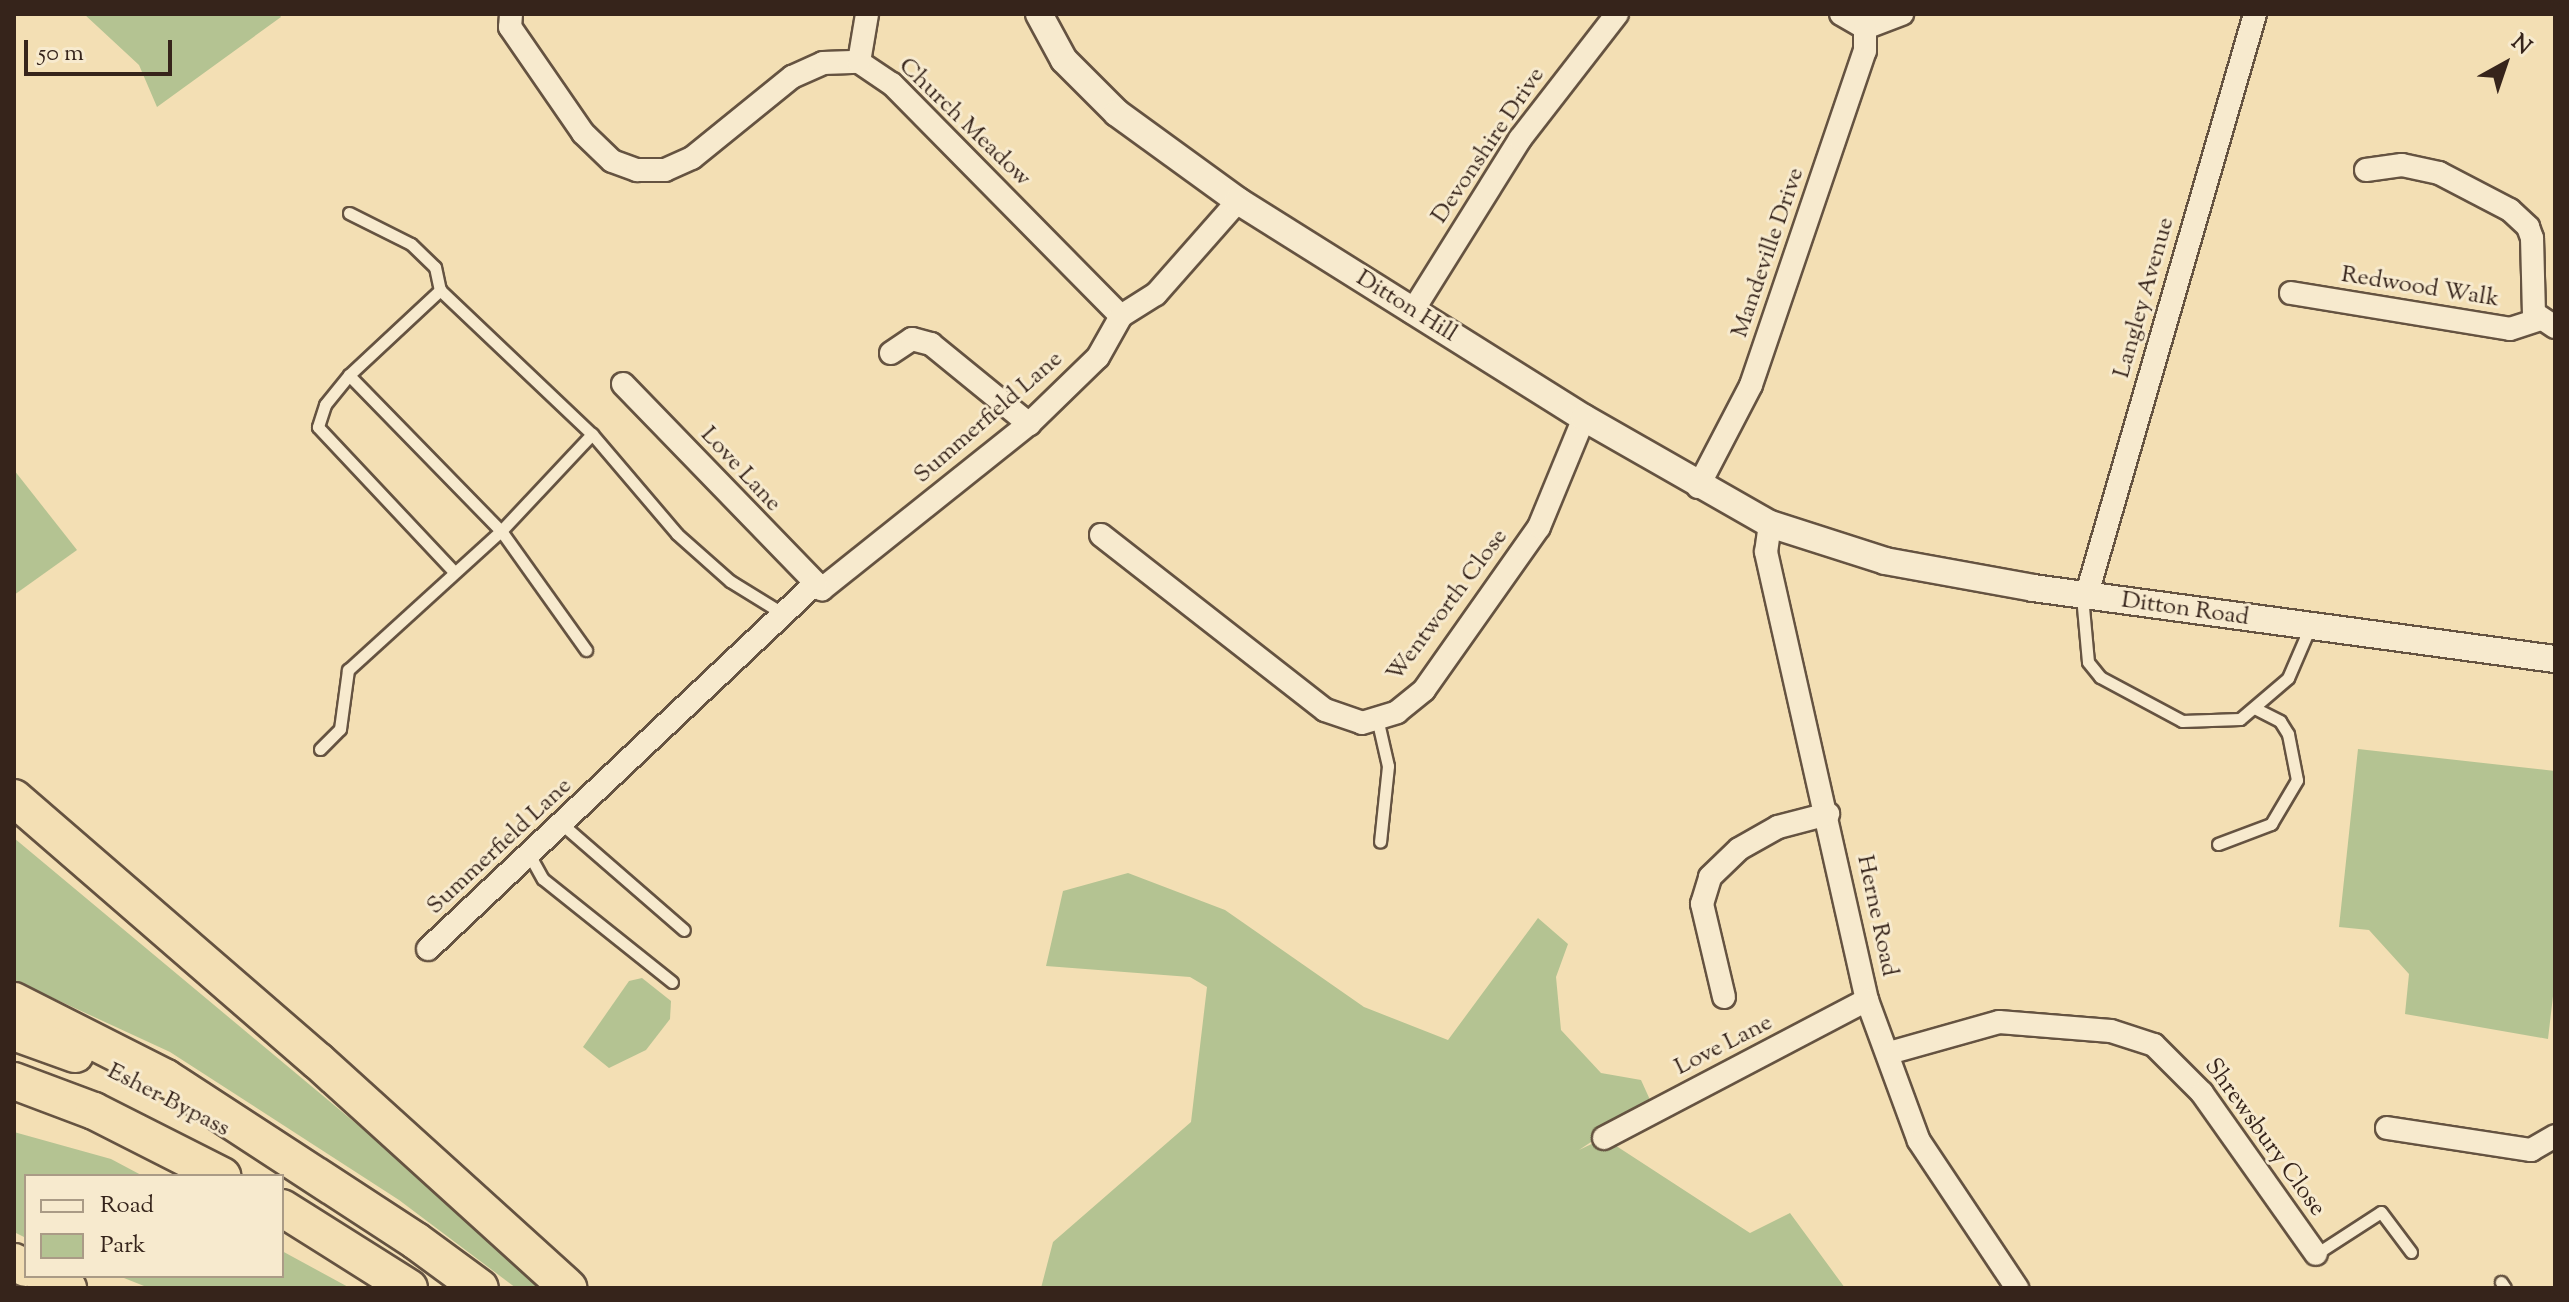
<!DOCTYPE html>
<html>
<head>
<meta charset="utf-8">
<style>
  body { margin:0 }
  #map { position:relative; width:2569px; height:1302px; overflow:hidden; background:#f3dfb4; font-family:"Sorts Mill Goudy",serif }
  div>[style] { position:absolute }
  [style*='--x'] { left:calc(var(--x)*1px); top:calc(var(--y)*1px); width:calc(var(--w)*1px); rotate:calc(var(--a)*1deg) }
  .green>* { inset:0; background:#b4c392 }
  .roads { filter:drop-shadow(2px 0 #655341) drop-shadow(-2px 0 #655341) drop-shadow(0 2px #655341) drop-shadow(0 -2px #655341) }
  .service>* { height:11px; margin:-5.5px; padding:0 5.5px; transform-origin:5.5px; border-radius:5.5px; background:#f7eace }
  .minor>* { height:22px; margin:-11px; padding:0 11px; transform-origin:11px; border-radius:11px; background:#f7eace }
  .tertiary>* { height:26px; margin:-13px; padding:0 13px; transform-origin:13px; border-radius:13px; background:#f7eace }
  .trunk>* { height:36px; margin:-18px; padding:0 18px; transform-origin:18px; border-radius:18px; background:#f3dfb4 }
  span { translate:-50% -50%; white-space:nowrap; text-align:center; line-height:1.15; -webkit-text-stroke:6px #f7eace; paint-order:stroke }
  .street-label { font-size:24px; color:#36241b }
  .frame { position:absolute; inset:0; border:16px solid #36241b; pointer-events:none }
  .legend { position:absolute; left:24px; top:1174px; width:260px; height:104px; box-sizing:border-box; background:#f7eace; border:2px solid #aa9b86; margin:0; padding:10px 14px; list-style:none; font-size:24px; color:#36241b }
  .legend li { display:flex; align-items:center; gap:16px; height:40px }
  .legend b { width:40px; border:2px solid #aa9b86 }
  .north { position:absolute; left:2465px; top:24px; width:80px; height:80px; -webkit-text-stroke:6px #f7eace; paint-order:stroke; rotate:40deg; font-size:22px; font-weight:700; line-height:32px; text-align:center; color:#36241b }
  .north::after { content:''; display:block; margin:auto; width:28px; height:36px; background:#36241b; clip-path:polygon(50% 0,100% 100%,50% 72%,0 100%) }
  .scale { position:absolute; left:24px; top:40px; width:148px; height:36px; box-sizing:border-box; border:4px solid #36241b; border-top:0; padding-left:10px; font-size:24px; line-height:28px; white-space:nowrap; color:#36241b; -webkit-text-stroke:6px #f7eace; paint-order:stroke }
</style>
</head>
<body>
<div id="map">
  <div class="green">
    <i style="clip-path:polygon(84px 14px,279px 14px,281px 17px,157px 107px,139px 65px)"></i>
    <i style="clip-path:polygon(14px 470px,77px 550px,14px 595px)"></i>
    <i style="clip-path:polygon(2358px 749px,2555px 771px,2555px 979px,2548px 1039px,2405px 1014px,2409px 974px,2369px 930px,2339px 927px)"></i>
    <i style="clip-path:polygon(14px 838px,389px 1151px,547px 1288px,516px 1288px,399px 1200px,170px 1052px,14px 980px)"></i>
    <i style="clip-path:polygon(1128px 873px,1225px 910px,1364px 1007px,1448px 1040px,1538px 918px,1568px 944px,1556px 977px,1561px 1030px,1601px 1073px,1641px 1080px,1651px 1102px,1579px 1150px,1604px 1138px,1750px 1233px,1790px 1213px,1845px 1288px,1041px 1288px,1053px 1242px,1191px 1122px,1207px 987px,1190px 977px,1046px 966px,1063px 891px)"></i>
    <i style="clip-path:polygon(642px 978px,671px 1001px,670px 1019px,646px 1050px,609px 1068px,583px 1047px,629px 981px)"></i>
    <i style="clip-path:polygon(14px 1132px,111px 1159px,143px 1176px,26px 1176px,26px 1238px,14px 1232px)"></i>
    <i style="clip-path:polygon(282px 1251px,350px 1288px,149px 1288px,119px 1276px,282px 1276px)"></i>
  </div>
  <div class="roads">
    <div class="service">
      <i style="--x:349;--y:213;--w:69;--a:26.6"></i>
      <i style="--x:411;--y:244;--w:33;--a:44"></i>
      <i style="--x:435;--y:267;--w:24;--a:78"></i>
      <i style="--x:349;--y:375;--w:38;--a:129"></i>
      <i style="--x:325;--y:405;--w:23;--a:108"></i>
      <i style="--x:318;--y:427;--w:197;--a:46.8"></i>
      <i style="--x:2082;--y:596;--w:66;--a:84.8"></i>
      <i style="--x:2088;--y:662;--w:19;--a:51"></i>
      <i style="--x:2100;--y:677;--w:93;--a:28.2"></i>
      <i style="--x:2182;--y:721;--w:58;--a:-2"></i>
      <i style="--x:2240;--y:719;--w:63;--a:-40.5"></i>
      <i style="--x:2288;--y:678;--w:56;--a:-66.7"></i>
      <i style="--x:586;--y:650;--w:146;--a:-125.5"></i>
      <i style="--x:501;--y:531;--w:218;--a:-134.3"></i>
      <i style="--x:349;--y:375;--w:125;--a:-43"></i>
      <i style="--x:440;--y:290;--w:209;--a:43.5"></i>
      <i style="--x:592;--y:434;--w:131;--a:49.6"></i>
      <i style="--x:677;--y:534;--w:71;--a:41.6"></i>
      <i style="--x:730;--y:581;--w:61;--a:31.6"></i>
      <i style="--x:1377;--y:718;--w:49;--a:77.1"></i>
      <i style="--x:1388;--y:766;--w:76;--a:96"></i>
      <i style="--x:320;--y:749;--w:28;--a:-45"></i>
      <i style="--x:340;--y:729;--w:60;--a:-82.3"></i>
      <i style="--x:348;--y:670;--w:207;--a:-42.3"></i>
      <i style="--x:501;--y:531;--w:133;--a:-46.8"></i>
      <i style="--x:563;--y:825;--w:160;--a:41"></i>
      <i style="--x:2218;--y:844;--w:57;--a:-20.7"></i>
      <i style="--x:2271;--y:824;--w:51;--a:-59.4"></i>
      <i style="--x:2297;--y:780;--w:47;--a:-101.1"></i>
      <i style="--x:2288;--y:734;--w:15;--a:-122"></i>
      <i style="--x:2280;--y:721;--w:29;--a:-153"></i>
      <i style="--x:530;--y:856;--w:26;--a:61"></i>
      <i style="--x:543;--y:879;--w:165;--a:38.6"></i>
      <i style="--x:2316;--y:1254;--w:77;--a:-32.9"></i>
      <i style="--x:2381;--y:1212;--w:50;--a:53.1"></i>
      <i style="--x:2501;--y:1282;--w:7;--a:56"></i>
    </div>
    <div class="minor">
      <i style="--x:511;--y:14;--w:13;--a:94"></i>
      <i style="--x:510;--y:27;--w:129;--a:55.4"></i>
      <i style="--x:583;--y:133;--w:40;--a:44"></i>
      <i style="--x:612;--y:161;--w:27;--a:20"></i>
      <i style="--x:637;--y:170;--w:28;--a:0"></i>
      <i style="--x:665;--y:170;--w:30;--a:-24"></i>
      <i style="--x:692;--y:158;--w:129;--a:-39"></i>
      <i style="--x:792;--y:77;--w:34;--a:-24"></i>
      <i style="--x:823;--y:63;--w:36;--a:-2"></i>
      <i style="--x:859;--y:62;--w:40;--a:34"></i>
      <i style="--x:892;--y:84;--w:326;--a:45.4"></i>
      <i style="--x:1841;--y:14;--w:28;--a:30"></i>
      <i style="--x:1865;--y:28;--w:40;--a:-21"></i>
      <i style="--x:859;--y:62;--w:49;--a:-80.5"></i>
      <i style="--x:2366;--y:170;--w:36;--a:-8"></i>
      <i style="--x:2402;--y:165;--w:38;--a:12"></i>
      <i style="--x:2439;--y:173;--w:80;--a:27.5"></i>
      <i style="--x:2510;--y:210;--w:25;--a:43"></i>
      <i style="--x:2528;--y:227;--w:12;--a:70"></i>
      <i style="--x:2532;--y:238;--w:75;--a:88.5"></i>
      <i style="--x:2534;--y:313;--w:25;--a:34"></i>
      <i style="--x:2291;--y:293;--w:222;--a:9.3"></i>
      <i style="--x:2510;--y:329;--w:32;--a:-18"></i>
      <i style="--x:1412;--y:312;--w:204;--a:-58"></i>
      <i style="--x:1520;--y:139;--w:158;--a:-52.2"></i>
      <i style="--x:891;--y:353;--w:25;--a:-34"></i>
      <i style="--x:912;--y:339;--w:20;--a:15"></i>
      <i style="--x:931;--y:344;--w:127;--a:39.2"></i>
      <i style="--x:623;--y:384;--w:286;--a:45.9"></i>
      <i style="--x:822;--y:589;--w:265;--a:-38.6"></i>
      <i style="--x:1029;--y:424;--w:96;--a:-44.2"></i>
      <i style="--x:1098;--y:357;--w:47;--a:-60.7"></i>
      <i style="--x:1121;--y:316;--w:41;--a:-32.2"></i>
      <i style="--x:1156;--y:294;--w:124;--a:-48.6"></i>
      <i style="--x:1698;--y:487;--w:115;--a:-62.5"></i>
      <i style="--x:1751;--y:385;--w:353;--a:-71.2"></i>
      <i style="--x:1865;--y:51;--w:23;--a:-90"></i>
      <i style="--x:1770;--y:524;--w:28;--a:98"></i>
      <i style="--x:1766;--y:552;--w:459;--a:77.3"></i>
      <i style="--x:1867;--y:1000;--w:150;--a:69.8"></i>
      <i style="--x:1919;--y:1141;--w:177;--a:56.3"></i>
      <i style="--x:1101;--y:535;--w:284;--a:38"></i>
      <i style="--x:1325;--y:710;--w:39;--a:19"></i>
      <i style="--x:1362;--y:723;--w:37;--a:-17"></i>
      <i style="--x:1397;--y:712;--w:35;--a:-39"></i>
      <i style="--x:1424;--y:690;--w:199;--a:-54.8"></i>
      <i style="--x:1539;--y:527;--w:118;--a:-67.6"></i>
      <i style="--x:2086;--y:597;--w:607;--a:-73.83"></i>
      <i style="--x:428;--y:949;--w:533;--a:-43.33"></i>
      <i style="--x:1724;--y:997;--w:96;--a:-103.3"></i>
      <i style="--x:1702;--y:904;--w:28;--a:-73"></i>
      <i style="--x:1710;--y:877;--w:40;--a:-44"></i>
      <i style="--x:1739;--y:849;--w:45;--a:-29.4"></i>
      <i style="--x:1778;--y:827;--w:52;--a:-14.6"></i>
      <i style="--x:1889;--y:1053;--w:114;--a:-15.7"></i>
      <i style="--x:1999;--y:1022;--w:112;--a:4.6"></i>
      <i style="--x:2111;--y:1031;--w:45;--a:18"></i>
      <i style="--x:2154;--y:1045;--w:68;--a:45"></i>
      <i style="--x:2202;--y:1093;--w:197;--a:54.7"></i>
      <i style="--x:2387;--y:1128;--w:146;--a:8.7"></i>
      <i style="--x:2531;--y:1150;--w:28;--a:-30"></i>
      <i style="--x:1604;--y:1138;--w:297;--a:-27.7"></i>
    </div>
    <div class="tertiary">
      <i style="--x:1039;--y:14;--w:52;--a:61.5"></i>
      <i style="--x:1064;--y:60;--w:75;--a:45"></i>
      <i style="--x:1117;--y:113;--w:150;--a:36"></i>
      <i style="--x:1238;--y:201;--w:408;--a:32.1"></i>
      <i style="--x:1584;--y:418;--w:214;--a:29.7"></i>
      <i style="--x:1770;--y:524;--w:121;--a:17.8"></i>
      <i style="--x:1885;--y:561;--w:150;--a:10.3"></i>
      <i style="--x:2033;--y:588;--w:527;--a:7.75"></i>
    </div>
    <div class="trunk">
      <i style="--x:14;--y:798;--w:402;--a:40.9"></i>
      <i style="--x:318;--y:1061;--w:338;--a:42.2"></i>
      <i style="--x:14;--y:1001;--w:170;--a:26.9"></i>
      <i style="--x:166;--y:1078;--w:298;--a:33.1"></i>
      <i style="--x:416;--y:1241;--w:79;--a:36.3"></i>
      <i style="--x:14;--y:1032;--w:65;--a:19.8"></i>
      <i style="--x:14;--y:1081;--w:85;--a:20.6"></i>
      <i style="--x:94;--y:1111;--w:144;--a:26.9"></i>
      <i style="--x:282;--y:1208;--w:150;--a:32.2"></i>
      <i style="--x:14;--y:1262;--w:13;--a:27"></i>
      <i style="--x:43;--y:1276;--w:28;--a:26"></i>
    </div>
  </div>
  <div class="street-label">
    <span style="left:964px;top:123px;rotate:44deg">Church Meadow</span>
    <span style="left:1489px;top:146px;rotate:-56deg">Devonshire Drive</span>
    <span style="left:1769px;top:253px;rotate:-71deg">Mandeville Drive</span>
    <span style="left:2420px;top:288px;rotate:9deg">Redwood Walk</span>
    <span style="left:2145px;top:298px;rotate:-74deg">Langley Avenue</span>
    <span style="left:1406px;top:307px;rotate:32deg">Ditton Hill</span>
    <span style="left:989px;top:418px;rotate:-41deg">Summerfield Lane</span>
    <span style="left:740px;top:470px;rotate:47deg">Love Lane</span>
    <span style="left:1448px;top:606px;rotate:-53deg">Wentworth Close</span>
    <span style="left:2185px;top:610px;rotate:8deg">Ditton Road</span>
    <span style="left:500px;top:847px;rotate:-43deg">Summerfield Lane</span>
    <span style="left:1876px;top:916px;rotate:78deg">Herne Road</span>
    <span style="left:1724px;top:1046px;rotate:-27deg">Love Lane</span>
    <span style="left:168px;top:1101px;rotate:27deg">Esher Bypass</span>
    <span style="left:2264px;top:1138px;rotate:54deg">Shrewsbury Close</span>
  </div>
  <div class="frame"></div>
  <ul class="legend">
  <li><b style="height:10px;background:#f7eace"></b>Road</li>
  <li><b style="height:22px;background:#b4c392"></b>Park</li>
  </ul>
  <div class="north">N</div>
  <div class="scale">50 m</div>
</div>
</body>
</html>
